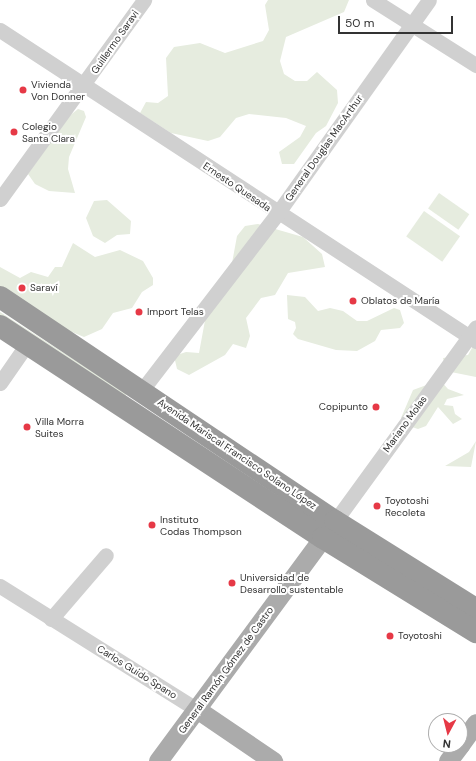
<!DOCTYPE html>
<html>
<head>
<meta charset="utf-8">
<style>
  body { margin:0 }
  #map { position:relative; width:476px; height:761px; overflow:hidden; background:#fff; font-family:"DM Sans",sans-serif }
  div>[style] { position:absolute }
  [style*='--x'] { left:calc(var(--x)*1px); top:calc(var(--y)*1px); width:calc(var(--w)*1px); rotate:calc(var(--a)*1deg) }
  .green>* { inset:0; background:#e6ecdf; transform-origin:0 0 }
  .minor>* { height:15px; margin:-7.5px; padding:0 7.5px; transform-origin:7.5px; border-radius:7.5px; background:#d0d0d0 }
  .major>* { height:19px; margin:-9.5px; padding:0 9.5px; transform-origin:9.5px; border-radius:9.5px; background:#ababab }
  .highway>* { height:22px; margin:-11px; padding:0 11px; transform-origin:11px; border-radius:11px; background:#9a9a9a }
  .dots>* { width:11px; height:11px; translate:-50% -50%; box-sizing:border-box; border:2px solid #fff; border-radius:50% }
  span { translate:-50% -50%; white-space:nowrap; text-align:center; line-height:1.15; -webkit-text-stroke:4px #fff; paint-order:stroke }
  .street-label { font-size:10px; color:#333 }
  .poi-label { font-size:10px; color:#333 }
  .left { translate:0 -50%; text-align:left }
  .right { translate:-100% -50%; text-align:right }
  .north { position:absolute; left:428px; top:713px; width:40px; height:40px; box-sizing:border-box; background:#fff; border:1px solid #adadad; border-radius:50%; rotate:187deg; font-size:11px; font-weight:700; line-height:16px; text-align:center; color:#333 }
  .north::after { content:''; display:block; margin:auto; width:14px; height:18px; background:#e63946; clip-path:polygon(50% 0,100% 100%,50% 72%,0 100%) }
  .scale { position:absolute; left:338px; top:16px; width:115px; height:18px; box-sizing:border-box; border:2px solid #333; border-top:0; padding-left:5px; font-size:12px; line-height:14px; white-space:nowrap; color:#333; -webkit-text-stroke:3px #fff; paint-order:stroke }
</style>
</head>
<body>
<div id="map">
  <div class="green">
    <i style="clip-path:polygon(268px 0,349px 0,344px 12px,286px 37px,280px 61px,284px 74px,295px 81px,307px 81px,317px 72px,337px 90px,338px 103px,326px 126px,316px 133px,294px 164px,282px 164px,279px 152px,300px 137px,306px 126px,286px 118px,249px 114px,236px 118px,220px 137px,208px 141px,171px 133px,140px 113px,146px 102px,158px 103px,168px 96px,166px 58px,174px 47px,200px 43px,225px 53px,263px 41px,269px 30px,265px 5px)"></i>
    <i style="clip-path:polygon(78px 109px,84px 111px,86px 117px,69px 157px,68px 169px,75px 193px,49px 191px,35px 184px,28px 174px,68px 117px)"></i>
    <i style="left:439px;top:193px;width:37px;height:19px;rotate:35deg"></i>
    <i style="clip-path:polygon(107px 200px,131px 221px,130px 234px,117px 235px,105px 243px,93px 236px,86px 218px,94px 201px)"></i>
    <i style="left:424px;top:211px;width:44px;height:31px;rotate:35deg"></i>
    <i style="clip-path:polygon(258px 224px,303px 237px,322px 254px,325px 267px,288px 273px,275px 295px,261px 298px,246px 318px,250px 336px,246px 348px,233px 344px,225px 355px,189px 375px,177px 369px,174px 356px,186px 352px,199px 353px,206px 315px,230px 274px,237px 236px,245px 226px)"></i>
    <i style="clip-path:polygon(73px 243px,95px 257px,120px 250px,143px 261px,153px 278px,153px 285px,142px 292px,132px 308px,113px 313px,102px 329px,84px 337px,72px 332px,68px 336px,0 293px,0 267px,20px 278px,31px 272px,48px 277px,55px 267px,62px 267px)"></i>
    <i style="clip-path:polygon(287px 295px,305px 297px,318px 311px,330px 308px,343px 311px,357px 321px,367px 321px,394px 308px,400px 310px,404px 323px,400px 328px,381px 330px,375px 341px,357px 351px,336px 350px,298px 339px,293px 334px,296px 328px,295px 322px,288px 319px)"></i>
    <i style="clip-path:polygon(0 312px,126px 393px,126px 396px,0 318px)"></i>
    <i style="clip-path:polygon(476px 341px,476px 377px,446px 371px,443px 358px,468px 355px)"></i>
    <i style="clip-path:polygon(440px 380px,448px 389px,464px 395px,447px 399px,444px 405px,453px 406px,455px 414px,462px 419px,453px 424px,438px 407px,426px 426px,418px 429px,406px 425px,401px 418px,413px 390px)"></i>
    <i style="clip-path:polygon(476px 441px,471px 467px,445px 466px,469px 452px)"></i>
  </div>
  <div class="minor">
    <i style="--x:373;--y:0;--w:122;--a:32.3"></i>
    <i style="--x:0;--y:30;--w:569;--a:33.16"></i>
    <i style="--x:0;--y:199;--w:246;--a:-54.1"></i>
    <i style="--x:0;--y:383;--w:47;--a:-55.3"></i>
    <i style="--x:142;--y:390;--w:222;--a:-52.5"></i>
    <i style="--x:277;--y:214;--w:262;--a:-54.6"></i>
    <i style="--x:330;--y:528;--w:248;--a:-54"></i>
    <i style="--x:0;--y:586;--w:234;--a:32.1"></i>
    <i style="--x:51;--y:619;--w:84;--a:-49.3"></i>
  </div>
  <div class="major">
    <i style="--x:198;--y:710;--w:91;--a:34.2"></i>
    <i style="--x:460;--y:745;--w:27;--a:-54"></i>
    <i style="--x:158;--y:761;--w:290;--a:-53.6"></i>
    <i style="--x:448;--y:761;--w:20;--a:-53"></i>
  </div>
  <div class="highway">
    <i style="--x:0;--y:297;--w:403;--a:33.8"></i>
    <i style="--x:335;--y:521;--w:166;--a:32"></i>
    <i style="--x:0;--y:326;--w:386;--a:33.3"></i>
    <i style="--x:323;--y:538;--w:180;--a:31.6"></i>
  </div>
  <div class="dots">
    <i style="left:23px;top:90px;background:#e63946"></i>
    <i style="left:14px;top:132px;background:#e63946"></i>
    <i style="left:22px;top:288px;background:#e63946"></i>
    <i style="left:353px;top:301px;background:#e63946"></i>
    <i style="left:139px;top:312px;background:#e63946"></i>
    <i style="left:376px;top:407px;background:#e63946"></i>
    <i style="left:27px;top:427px;background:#e63946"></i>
    <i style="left:377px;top:506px;background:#e63946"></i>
    <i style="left:152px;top:525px;background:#e63946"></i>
    <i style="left:232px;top:583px;background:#e63946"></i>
    <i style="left:390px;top:636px;background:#e63946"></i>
  </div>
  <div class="street-label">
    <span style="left:115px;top:42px;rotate:-55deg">Guillermo Saravi</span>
    <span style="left:324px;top:148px;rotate:-55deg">General Douglas MacArthur</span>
    <span style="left:237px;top:187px;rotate:34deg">Ernesto Quesada</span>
    <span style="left:405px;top:424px;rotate:-54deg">Mariano Molas</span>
    <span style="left:237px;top:454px;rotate:34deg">Avenida Mariscal Francisco Solano López</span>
    <span style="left:226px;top:670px;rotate:-54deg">General Ramón Gómez de Castro</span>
    <span style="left:137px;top:672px;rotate:32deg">Carlos Guido Spano</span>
  </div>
  <div class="poi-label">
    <span class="left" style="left:31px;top:90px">Vivienda<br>Von Donner</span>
    <span class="left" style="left:22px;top:132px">Colegio<br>Santa Clara</span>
    <span class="left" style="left:30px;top:288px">Saraví</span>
    <span class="left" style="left:361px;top:301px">Oblatos de María</span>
    <span class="left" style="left:147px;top:312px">Import Telas</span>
    <span class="right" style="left:368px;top:407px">Copipunto</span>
    <span class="left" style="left:35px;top:427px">Villa Morra<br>Suites</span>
    <span class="left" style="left:385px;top:506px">Toyotoshi<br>Recoleta</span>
    <span class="left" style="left:160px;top:525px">Instituto<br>Codas Thompson</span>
    <span class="left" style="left:240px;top:583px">Universidad de<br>Desarrollo sustentable</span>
    <span class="left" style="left:398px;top:636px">Toyotoshi</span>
  </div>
  <div class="north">N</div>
  <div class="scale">50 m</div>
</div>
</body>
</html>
